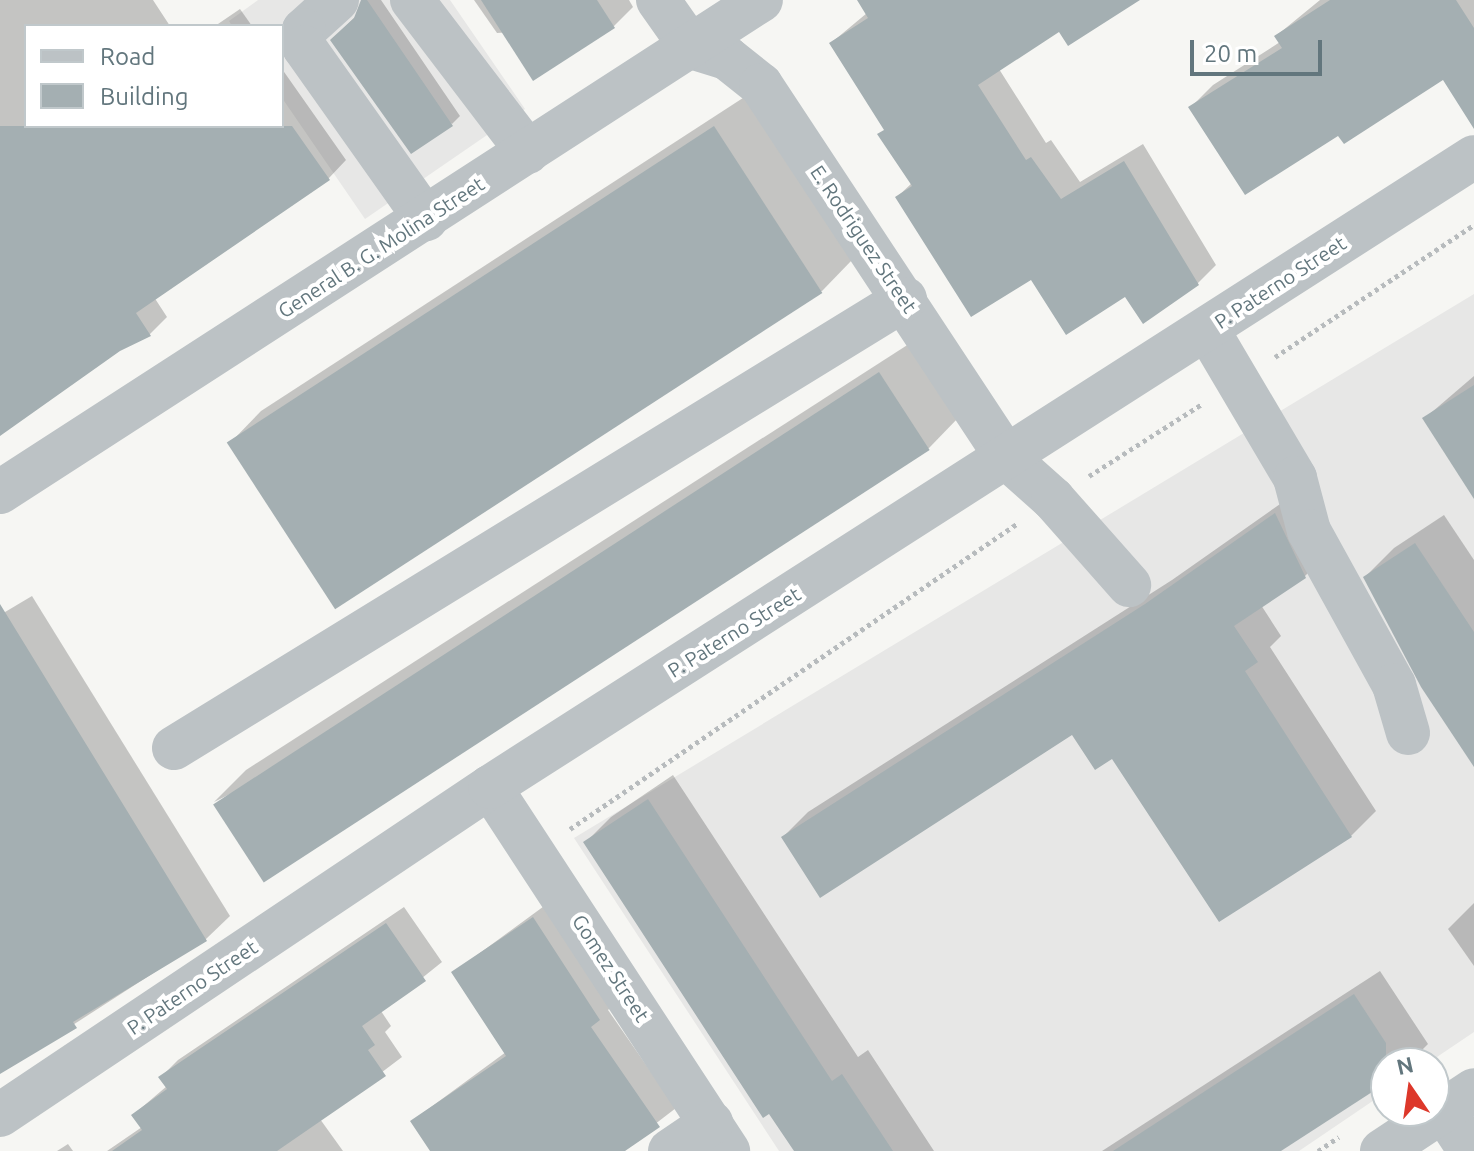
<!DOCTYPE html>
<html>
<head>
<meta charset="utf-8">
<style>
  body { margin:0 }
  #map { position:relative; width:1474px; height:1151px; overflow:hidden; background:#f6f6f3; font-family:Ubuntu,sans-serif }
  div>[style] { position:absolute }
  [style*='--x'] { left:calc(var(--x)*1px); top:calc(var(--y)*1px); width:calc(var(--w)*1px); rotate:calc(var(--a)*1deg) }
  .built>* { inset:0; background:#e7e7e6 }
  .shadow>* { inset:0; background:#0003 }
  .building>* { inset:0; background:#a4afb2; transform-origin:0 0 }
  .path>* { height:5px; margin-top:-2.5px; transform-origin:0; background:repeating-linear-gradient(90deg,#b7bbbd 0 4px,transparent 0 8px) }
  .minor>* { height:44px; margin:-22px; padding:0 22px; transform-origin:22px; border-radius:22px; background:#bcc2c5 }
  span { translate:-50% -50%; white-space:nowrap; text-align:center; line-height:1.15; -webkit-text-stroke:8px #fff; paint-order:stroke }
  .street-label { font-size:20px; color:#62767d }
  .legend { position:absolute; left:24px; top:24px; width:260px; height:104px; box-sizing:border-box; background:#fff; border:2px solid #c0c8cb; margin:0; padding:10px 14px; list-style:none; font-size:24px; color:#62767d }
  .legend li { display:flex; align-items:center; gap:16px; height:40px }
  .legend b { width:40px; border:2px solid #c0c8cb }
  .north { position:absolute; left:1370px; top:1047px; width:80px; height:80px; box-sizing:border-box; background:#fff; border:2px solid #c0c8cb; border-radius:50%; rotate:347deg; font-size:22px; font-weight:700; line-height:32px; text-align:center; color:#62767d }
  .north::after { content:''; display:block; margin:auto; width:28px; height:36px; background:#dd382b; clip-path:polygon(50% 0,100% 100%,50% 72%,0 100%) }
  .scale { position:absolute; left:1190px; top:40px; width:132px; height:36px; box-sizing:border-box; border:4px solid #62767d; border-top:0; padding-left:10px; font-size:24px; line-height:28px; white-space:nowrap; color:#62767d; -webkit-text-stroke:6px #fff; paint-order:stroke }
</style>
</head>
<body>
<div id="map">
  <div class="built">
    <i style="clip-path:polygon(258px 0,450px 0,525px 109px,365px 219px,282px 98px,282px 26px,232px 26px,229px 21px)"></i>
    <i style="clip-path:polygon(1474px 294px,1474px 1032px,1428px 1063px,1386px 1063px,1386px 1092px,1299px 1151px,779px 1151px,574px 838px)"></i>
  </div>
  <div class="shadow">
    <i style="clip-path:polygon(0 0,153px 0,170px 26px,26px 26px,26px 126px,282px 126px,282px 69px,346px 160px,329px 178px,154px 297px,167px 317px,150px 334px,119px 350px,0 433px)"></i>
    <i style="clip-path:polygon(361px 0,381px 0,460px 116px,452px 124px,332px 40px,363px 9px)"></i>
    <i style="clip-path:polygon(474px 0,629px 0,633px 7px,614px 26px,497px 33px)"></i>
    <i style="clip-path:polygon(865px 0,1129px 0,1060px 30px,999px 69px,1046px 143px,1051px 140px,1080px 182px,1143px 144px,1216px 265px,1197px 284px,1126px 295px,1031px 277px,897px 197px,912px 183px,885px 129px,831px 43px,867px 13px)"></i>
    <i style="clip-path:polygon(1320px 0,1474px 0,1474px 121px,1444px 78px,1339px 133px,1191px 107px,1213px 85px,1280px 42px,1276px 36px)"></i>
    <i style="clip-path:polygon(240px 9px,252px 26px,215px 26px)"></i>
    <i style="clip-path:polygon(746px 96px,853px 259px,822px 291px,230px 443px,261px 411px)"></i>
    <i style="clip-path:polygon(912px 342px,960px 416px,929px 448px,214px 802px,246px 770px)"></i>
    <i style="clip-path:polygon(1474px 376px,1474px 483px,1425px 418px)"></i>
    <i style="clip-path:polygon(1300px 490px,1330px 551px,1305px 576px,1261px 605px,1281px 636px,1270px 647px,1376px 811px,1351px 836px,1219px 920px,1113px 756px,1073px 733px,783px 837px,808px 812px,1172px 580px)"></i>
    <i style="clip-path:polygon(1444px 515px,1474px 560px,1474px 764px,1365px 577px,1394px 548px)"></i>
    <i style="clip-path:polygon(32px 596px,230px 916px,206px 939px,0 1072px,0 615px)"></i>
    <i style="clip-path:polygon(673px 775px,858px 1057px,868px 1050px,934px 1151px,796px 1151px,586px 842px,611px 817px)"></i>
    <i style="clip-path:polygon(551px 901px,617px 1001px,608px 1010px,676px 1108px,620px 1151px,433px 1151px,412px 1121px,506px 1052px,454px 972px)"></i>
    <i style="clip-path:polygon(1474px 903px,1474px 966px,1448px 929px)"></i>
    <i style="clip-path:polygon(404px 907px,442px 962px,381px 1011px,391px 1026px,385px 1032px,402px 1057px,320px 1119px,343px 1151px,107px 1151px,142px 1127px,133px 1115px,167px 1086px,161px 1077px,178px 1060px)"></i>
    <i style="clip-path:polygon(1380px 971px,1428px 1044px,1409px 1063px,1386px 1063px,1386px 1080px,1277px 1151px,1102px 1151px)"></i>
    <i style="clip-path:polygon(68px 1144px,73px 1151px,57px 1151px)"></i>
  </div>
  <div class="building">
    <i style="clip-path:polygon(361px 0,367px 0,453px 126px,411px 154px,330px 40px,354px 18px)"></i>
    <i style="clip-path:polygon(481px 0,597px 0,615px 28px,533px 81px)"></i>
    <i style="clip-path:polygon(857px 0,1140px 0,1068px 46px,1059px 32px,978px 85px,1026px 160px,1031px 157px,1061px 199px,1124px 161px,1199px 285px,1143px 324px,1125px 297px,1066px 335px,1031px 280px,971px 317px,895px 197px,912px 186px,877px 134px,884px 130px,829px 43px,868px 18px)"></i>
    <i style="clip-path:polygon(1330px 0,1456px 0,1474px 28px,1474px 129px,1443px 80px,1344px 144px,1338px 136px,1245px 195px,1188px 107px,1282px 48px,1274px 36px)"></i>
    <i style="clip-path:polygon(0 126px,292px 126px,330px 180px,136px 313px,151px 336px,120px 351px,0 436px)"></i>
    <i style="left:714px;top:126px;width:199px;height:581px;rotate:57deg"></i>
    <i style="left:879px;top:372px;width:93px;height:794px;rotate:57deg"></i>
    <i style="clip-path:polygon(1474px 385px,1474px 499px,1422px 418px)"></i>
    <i style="clip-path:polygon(1275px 513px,1306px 578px,1234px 626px,1258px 662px,1245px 671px,1352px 837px,1219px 922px,1112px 759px,1095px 770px,1072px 735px,820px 898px,781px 837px,1145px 604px)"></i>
    <i style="clip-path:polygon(1415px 543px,1474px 632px,1474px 767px,1421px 687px,1363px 577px)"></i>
    <i style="clip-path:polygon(0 604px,207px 941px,73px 1022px,77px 1028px,0 1074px)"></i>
    <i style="clip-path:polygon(648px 799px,832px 1081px,842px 1074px,893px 1151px,794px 1151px,769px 1114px,763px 1118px,583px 842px)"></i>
    <i style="clip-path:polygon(533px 917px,600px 1020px,591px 1027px,660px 1127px,625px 1151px,430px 1151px,410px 1121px,506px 1056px,451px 972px)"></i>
    <i style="clip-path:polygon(386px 923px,426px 981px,362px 1026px,375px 1045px,368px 1050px,386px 1076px,277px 1151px,112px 1151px,142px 1130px,131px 1115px,167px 1089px,158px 1077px)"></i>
    <i style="clip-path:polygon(1354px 994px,1386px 1043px,1386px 1083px,1281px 1151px,1113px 1151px)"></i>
  </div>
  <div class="path">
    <i style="--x:1275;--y:357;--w:239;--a:-33.6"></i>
    <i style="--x:1089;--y:476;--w:134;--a:-32.5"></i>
    <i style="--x:570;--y:829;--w:543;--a:-34.33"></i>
    <i style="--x:1318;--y:1151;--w:25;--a:-34"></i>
  </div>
  <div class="minor">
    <i style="--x:337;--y:0;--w:45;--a:137.7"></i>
    <i style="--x:304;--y:30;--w:17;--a:90"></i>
    <i style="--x:304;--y:47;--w:211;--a:54.7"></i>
    <i style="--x:412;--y:0;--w:191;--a:52.7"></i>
    <i style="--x:658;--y:0;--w:57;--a:54.9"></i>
    <i style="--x:691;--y:47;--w:38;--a:17"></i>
    <i style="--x:727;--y:58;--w:43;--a:38.5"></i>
    <i style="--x:761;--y:85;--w:447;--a:56.6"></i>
    <i style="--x:1007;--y:458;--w:62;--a:41.7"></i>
    <i style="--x:1053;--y:499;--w:115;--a:48.5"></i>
    <i style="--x:1207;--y:329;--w:173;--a:59.4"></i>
    <i style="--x:1295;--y:478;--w:55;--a:75.2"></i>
    <i style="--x:1309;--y:531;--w:176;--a:61.1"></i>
    <i style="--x:1394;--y:685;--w:50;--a:73.7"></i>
    <i style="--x:0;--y:492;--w:906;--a:-32.88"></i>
    <i style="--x:174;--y:748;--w:858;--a:-31.56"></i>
    <i style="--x:490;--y:787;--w:435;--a:56.8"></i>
    <i style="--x:1443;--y:1110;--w:49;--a:56.6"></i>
    <i style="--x:0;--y:1115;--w:590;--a:-33.8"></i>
    <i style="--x:490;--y:787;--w:1168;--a:-32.63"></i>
    <i style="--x:670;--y:1151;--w:50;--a:-34.3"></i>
    <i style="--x:1382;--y:1151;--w:110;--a:-33.5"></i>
  </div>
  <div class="street-label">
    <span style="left:864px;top:239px;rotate:56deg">E. Rodriguez Street</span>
    <span style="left:381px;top:247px;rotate:-33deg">General B. G. Molina Street</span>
    <span style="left:1280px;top:282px;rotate:-33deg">P. Paterno Street</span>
    <span style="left:734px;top:632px;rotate:-32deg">P. Paterno Street</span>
    <span style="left:611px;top:968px;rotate:57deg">Gomez Street</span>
    <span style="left:192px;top:987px;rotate:-34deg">P. Paterno Street</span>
  </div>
  <ul class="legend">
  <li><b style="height:10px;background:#bcc2c5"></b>Road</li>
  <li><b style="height:22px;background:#a4afb2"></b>Building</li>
  </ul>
  <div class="north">N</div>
  <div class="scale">20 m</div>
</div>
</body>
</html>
